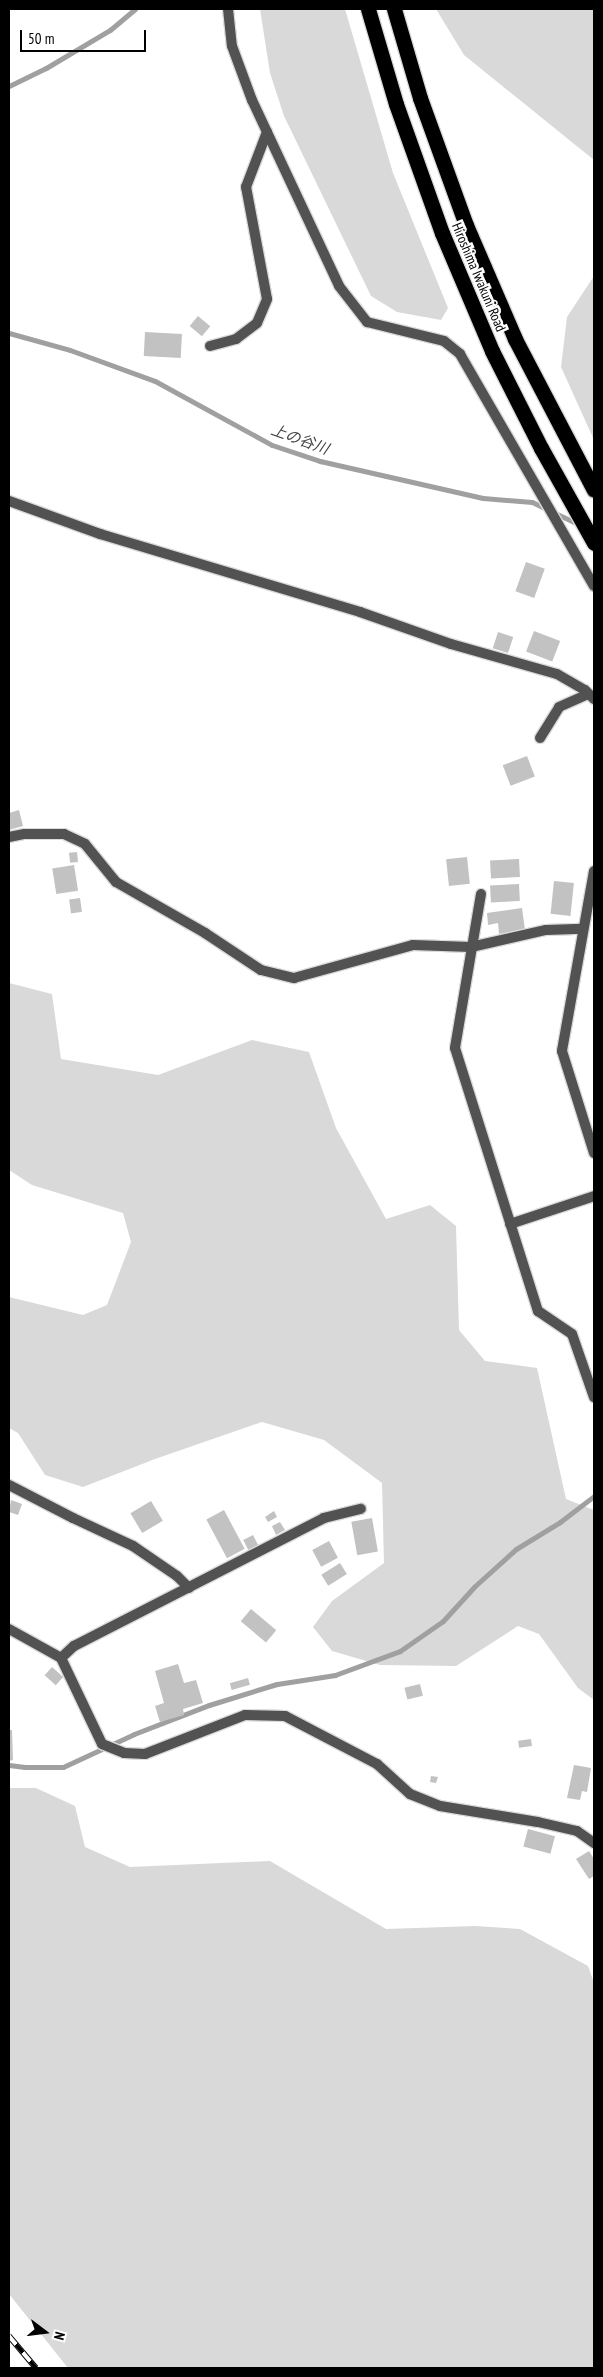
<!DOCTYPE html>
<html>
<head>
<meta charset="utf-8">
<style>
  body { margin:0 }
  #map { position:relative; width:603px; height:2377px; overflow:hidden; background:#fff; font-family:"PT Sans Narrow","Noto Sans JP",sans-serif }
  div>[style] { position:absolute }
  [style*='--x'] { left:calc(var(--x)*1px); top:calc(var(--y)*1px); width:calc(var(--w)*1px); rotate:calc(var(--a)*1deg) }
  .green>* { inset:0; background:#d9d9d9 }
  .stream>* { height:5px; margin:-2.5px; padding:0 2.5px; transform-origin:2.5px; border-radius:2.5px; background:#a0a0a0 }
  .building>* { inset:0; background:#c2c2c2; transform-origin:0 0 }
  .roads { filter:drop-shadow(1px 0 #dbdbdb) drop-shadow(-1px 0 #dbdbdb) drop-shadow(0 1px #dbdbdb) drop-shadow(0 -1px #dbdbdb) }
  .street>* { height:10px; margin:-5px; padding:0 5px; transform-origin:5px; border-radius:5px; background:#525252 }
  .highway>* { height:15px; margin:-7.5px; padding:0 7.5px; transform-origin:7.5px; border-radius:7.5px; background:#000 }
  .rail>* { height:5.5px; margin-top:-2.75px; transform-origin:0; background:repeating-linear-gradient(90deg,#fff 0 11px,#000 0 22px); box-sizing:border-box; border-block:1px solid #000 }
  span { translate:-50% -50%; white-space:nowrap; text-align:center; line-height:1.15; -webkit-text-stroke:5px #fff; paint-order:stroke }
  .street-label { font-size:14px; color:#000 }
  .water-label { font-size:15px; color:#414141; font-style:italic }
  .frame { position:absolute; inset:0; border:10px solid #000; pointer-events:none }
  .north { position:absolute; left:20px; top:2307px; width:50px; height:50px; -webkit-text-stroke:4px #fff; paint-order:stroke; rotate:105deg; font-size:14px; font-weight:700; line-height:20px; text-align:center; color:#000 }
  .north::after { content:''; display:block; margin:auto; width:18px; height:22px; background:#000; clip-path:polygon(50% 0,100% 100%,50% 72%,0 100%) }
  .scale { position:absolute; left:20px; top:30px; width:126px; height:22px; box-sizing:border-box; border:2px solid #000; border-top:0; padding-left:6px; font-size:15px; line-height:18px; white-space:nowrap; color:#000; -webkit-text-stroke:4px #fff; paint-order:stroke }
</style>
</head>
<body>
<div id="map">
  <div class="green">
    <i style="clip-path:polygon(260px 9px,345px 9px,393px 173px,448px 308px,441px 320px,397px 312px,371px 296px,284px 116px,270px 73px)"></i>
    <i style="clip-path:polygon(436px 9px,594px 9px,594px 160px,464px 55px)"></i>
    <i style="clip-path:polygon(594px 276px,594px 440px,561px 367px,567px 317px)"></i>
    <i style="clip-path:polygon(9px 983px,52px 994px,61px 1059px,158px 1075px,252px 1040px,309px 1052px,336px 1128px,386px 1219px,430px 1205px,456px 1226px,459px 1330px,485px 1361px,537px 1368px,566px 1499px,594px 1510px,594px 1700px,578px 1688px,539px 1634px,518px 1626px,456px 1666px,380px 1665px,332px 1651px,313px 1627px,332px 1601px,384px 1563px,382px 1483px,324px 1440px,262px 1422px,155px 1459px,83px 1487px,45px 1475px,18px 1433px,9px 1428px,9px 1297px,83px 1315px,107px 1305px,131px 1242px,123px 1213px,32px 1185px,9px 1170px)"></i>
    <i style="clip-path:polygon(9px 1788px,36px 1788px,75px 1806px,85px 1847px,130px 1867px,270px 1861px,386px 1929px,475px 1926px,520px 1929px,588px 1966px,594px 1983px,594px 2368px,68px 2368px,9px 2294px)"></i>
  </div>
  <div class="stream">
    <i style="--x:9;--y:86;--w:41;--a:-25.9"></i>
    <i style="--x:46;--y:68;--w:74;--a:-30.7"></i>
    <i style="--x:110;--y:30;--w:33;--a:-40"></i>
    <i style="--x:9;--y:333;--w:63;--a:15.6"></i>
    <i style="--x:70;--y:350;--w:90;--a:20"></i>
    <i style="--x:155;--y:381;--w:133;--a:28.7"></i>
    <i style="--x:272;--y:445;--w:51;--a:18.4"></i>
    <i style="--x:320;--y:461;--w:167;--a:12.8"></i>
    <i style="--x:483;--y:498;--w:49;--a:4.7"></i>
    <i style="--x:532;--y:502;--w:51;--a:25.6"></i>
    <i style="--x:9;--y:1765;--w:16;--a:7"></i>
    <i style="--x:25;--y:1767;--w:38;--a:0"></i>
    <i style="--x:63;--y:1767;--w:78;--a:-24.9"></i>
    <i style="--x:134;--y:1734;--w:80;--a:-21.1"></i>
    <i style="--x:209;--y:1705;--w:71;--a:-17.2"></i>
    <i style="--x:277;--y:1684;--w:59;--a:-8.8"></i>
    <i style="--x:335;--y:1675;--w:69;--a:-20.3"></i>
    <i style="--x:400;--y:1651;--w:52;--a:-34.9"></i>
    <i style="--x:443;--y:1621;--w:47;--a:-47.6"></i>
    <i style="--x:475;--y:1586;--w:55;--a:-42.1"></i>
    <i style="--x:516;--y:1549;--w:52;--a:-31.5"></i>
    <i style="--x:560;--y:1522;--w:43;--a:-37.4"></i>
  </div>
  <div class="building">
    <i style="left:198px;top:316px;width:16px;height:13px;rotate:40deg"></i>
    <i style="left:145px;top:332px;width:37px;height:24px;rotate:3deg"></i>
    <i style="left:526px;top:562px;width:20px;height:31px;rotate:20deg"></i>
    <i style="left:534px;top:631px;width:28px;height:22px;rotate:21deg"></i>
    <i style="left:498px;top:632px;width:16px;height:17px;rotate:18deg"></i>
    <i style="left:527px;top:756px;width:22px;height:26px;rotate:69deg"></i>
    <i style="clip-path:polygon(19px 810px,23px 826px,9px 830px,9px 813px)"></i>
    <i style="left:77px;top:852px;width:10px;height:8px;rotate:84deg"></i>
    <i style="left:467px;top:857px;width:27px;height:21px;rotate:84deg"></i>
    <i style="left:519px;top:859px;width:18px;height:29px;rotate:87deg"></i>
    <i style="left:74px;top:865px;width:26px;height:22px;rotate:81deg"></i>
    <i style="left:554px;top:881px;width:20px;height:33px;rotate:6deg"></i>
    <i style="left:519px;top:884px;width:17px;height:29px;rotate:87deg"></i>
    <i style="left:80px;top:898px;width:14px;height:11px;rotate:82deg"></i>
    <i style="clip-path:polygon(522px 908px,525px 930px,499px 934px,498px 923px,488px 925px,487px 913px)"></i>
    <i style="clip-path:polygon(11px 1500px,22px 1504px,18px 1515px,9px 1512px)"></i>
    <i style="left:151px;top:1501px;width:23px;height:24px;rotate:59deg"></i>
    <i style="left:224px;top:1510px;width:44px;height:20px;rotate:62deg"></i>
    <i style="clip-path:polygon(274px 1511px,277px 1517px,268px 1522px,265px 1517px)"></i>
    <i style="left:372px;top:1518px;width:34px;height:21px;rotate:80deg"></i>
    <i style="clip-path:polygon(280px 1522px,285px 1530px,276px 1535px,272px 1526px)"></i>
    <i style="left:253px;top:1535px;width:13px;height:11px;rotate:63deg"></i>
    <i style="left:329px;top:1541px;width:19px;height:19px;rotate:62deg"></i>
    <i style="left:340px;top:1563px;width:13px;height:22px;rotate:58deg"></i>
    <i style="left:251px;top:1609px;width:33px;height:16px;rotate:40deg"></i>
    <i style="clip-path:polygon(178px 1664px,184px 1683px,196px 1680px,203px 1703px,183px 1709px,184px 1715px,160px 1722px,155px 1706px,164px 1703px,155px 1671px)"></i>
    <i style="left:52px;top:1667px;width:15px;height:11px;rotate:42deg"></i>
    <i style="left:248px;top:1678px;width:7px;height:19px;rotate:74deg"></i>
    <i style="left:420px;top:1684px;width:12px;height:16px;rotate:76deg"></i>
    <i style="clip-path:polygon(9px 1730px,12px 1730px,13px 1760px,9px 1761px)"></i>
    <i style="left:531px;top:1739px;width:7px;height:13px;rotate:82deg"></i>
    <i style="clip-path:polygon(574px 1765px,591px 1768px,587px 1792px,582px 1791px,580px 1800px,567px 1798px)"></i>
    <i style="clip-path:polygon(431px 1776px,438px 1777px,436px 1783px,430px 1782px)"></i>
    <i style="left:528px;top:1829px;width:28px;height:18px;rotate:15deg"></i>
    <i style="clip-path:polygon(589px 1851px,594px 1859px,594px 1876px,589px 1879px,576px 1859px)"></i>
  </div>
  <div class="roads">
    <div class="street">
      <i style="--x:228;--y:9;--w:37;--a:84"></i>
      <i style="--x:232;--y:46;--w:58;--a:69.7"></i>
      <i style="--x:252;--y:100;--w:205;--a:64.9"></i>
      <i style="--x:339;--y:286;--w:46;--a:52.1"></i>
      <i style="--x:367;--y:322;--w:79;--a:13.9"></i>
      <i style="--x:444;--y:341;--w:21;--a:39"></i>
      <i style="--x:460;--y:354;--w:268;--a:60"></i>
      <i style="--x:210;--y:346;--w:27;--a:-15"></i>
      <i style="--x:236;--y:339;--w:26;--a:-37"></i>
      <i style="--x:257;--y:323;--w:26;--a:-67"></i>
      <i style="--x:267;--y:299;--w:114;--a:-100.6"></i>
      <i style="--x:246;--y:187;--w:59;--a:-69.1"></i>
      <i style="--x:9;--y:501;--w:97;--a:19.9"></i>
      <i style="--x:100;--y:534;--w:271;--a:16.7"></i>
      <i style="--x:360;--y:612;--w:96;--a:19.4"></i>
      <i style="--x:451;--y:644;--w:110;--a:15.8"></i>
      <i style="--x:557;--y:674;--w:32;--a:30"></i>
      <i style="--x:585;--y:690;--w:13;--a:45"></i>
      <i style="--x:540;--y:738;--w:36;--a:-58"></i>
      <i style="--x:559;--y:707;--w:32;--a:-24"></i>
      <i style="--x:9;--y:837;--w:16;--a:-11"></i>
      <i style="--x:25;--y:834;--w:39;--a:0"></i>
      <i style="--x:64;--y:834;--w:23;--a:25"></i>
      <i style="--x:85;--y:844;--w:49;--a:50.8"></i>
      <i style="--x:116;--y:882;--w:103;--a:29.8"></i>
      <i style="--x:205;--y:933;--w:67;--a:33.5"></i>
      <i style="--x:261;--y:970;--w:34;--a:14"></i>
      <i style="--x:294;--y:978;--w:123;--a:-15.5"></i>
      <i style="--x:413;--y:945;--w:58;--a:2"></i>
      <i style="--x:471;--y:947;--w:77;--a:-12.8"></i>
      <i style="--x:546;--y:930;--w:37;--a:-2"></i>
      <i style="--x:594;--y:871;--w:183;--a:100.1"></i>
      <i style="--x:562;--y:1051;--w:107;--a:72.6"></i>
      <i style="--x:481;--y:894;--w:156;--a:99.6"></i>
      <i style="--x:455;--y:1048;--w:276;--a:72.5"></i>
      <i style="--x:538;--y:1311;--w:41;--a:34.1"></i>
      <i style="--x:572;--y:1334;--w:67;--a:70.8"></i>
      <i style="--x:510;--y:1224;--w:89;--a:-18.4"></i>
      <i style="--x:9;--y:1485;--w:72;--a:27.3"></i>
      <i style="--x:73;--y:1518;--w:66;--a:25"></i>
      <i style="--x:133;--y:1546;--w:53;--a:34.3"></i>
      <i style="--x:177;--y:1576;--w:17;--a:45"></i>
      <i style="--x:9;--y:1629;--w:60;--a:29.1"></i>
      <i style="--x:61;--y:1658;--w:95;--a:64.5"></i>
      <i style="--x:102;--y:1744;--w:24;--a:22"></i>
      <i style="--x:124;--y:1753;--w:21;--a:3"></i>
      <i style="--x:145;--y:1754;--w:107;--a:-21.3"></i>
      <i style="--x:245;--y:1715;--w:40;--a:1.4"></i>
      <i style="--x:285;--y:1716;--w:104;--a:27.6"></i>
      <i style="--x:377;--y:1764;--w:45;--a:42.3"></i>
      <i style="--x:410;--y:1794;--w:32;--a:22"></i>
      <i style="--x:440;--y:1806;--w:99;--a:9.3"></i>
      <i style="--x:538;--y:1822;--w:40;--a:13"></i>
      <i style="--x:577;--y:1831;--w:21;--a:35"></i>
      <i style="--x:61;--y:1658;--w:18;--a:-43"></i>
      <i style="--x:74;--y:1646;--w:281;--a:-27.1"></i>
      <i style="--x:324;--y:1518;--w:38;--a:-14"></i>
    </div>
    <div class="highway">
      <i style="--x:368;--y:9;--w:99;--a:73.6"></i>
      <i style="--x:396;--y:104;--w:137;--a:70.4"></i>
      <i style="--x:442;--y:233;--w:128;--a:67"></i>
      <i style="--x:492;--y:351;--w:109;--a:63.2"></i>
      <i style="--x:541;--y:448;--w:109;--a:60.8"></i>
      <i style="--x:394;--y:9;--w:93;--a:73.7"></i>
      <i style="--x:420;--y:98;--w:135;--a:70.1"></i>
      <i style="--x:466;--y:225;--w:124;--a:66.7"></i>
      <i style="--x:515;--y:339;--w:170;--a:62.4"></i>
    </div>
  </div>
  <div class="rail">
    <i style="--x:9;--y:2336;--w:42;--a:49.8"></i>
  </div>
  <div class="street-label">
    <span style="left:479px;top:277px;rotate:67deg">Hiroshima Iwakuni Road</span>
  </div>
  <div class="water-label">
    <span style="left:300px;top:439px;rotate:20deg">上の谷川</span>
  </div>
  <div class="frame"></div>
  <div class="north">N</div>
  <div class="scale">50 m</div>
</div>
</body>
</html>
